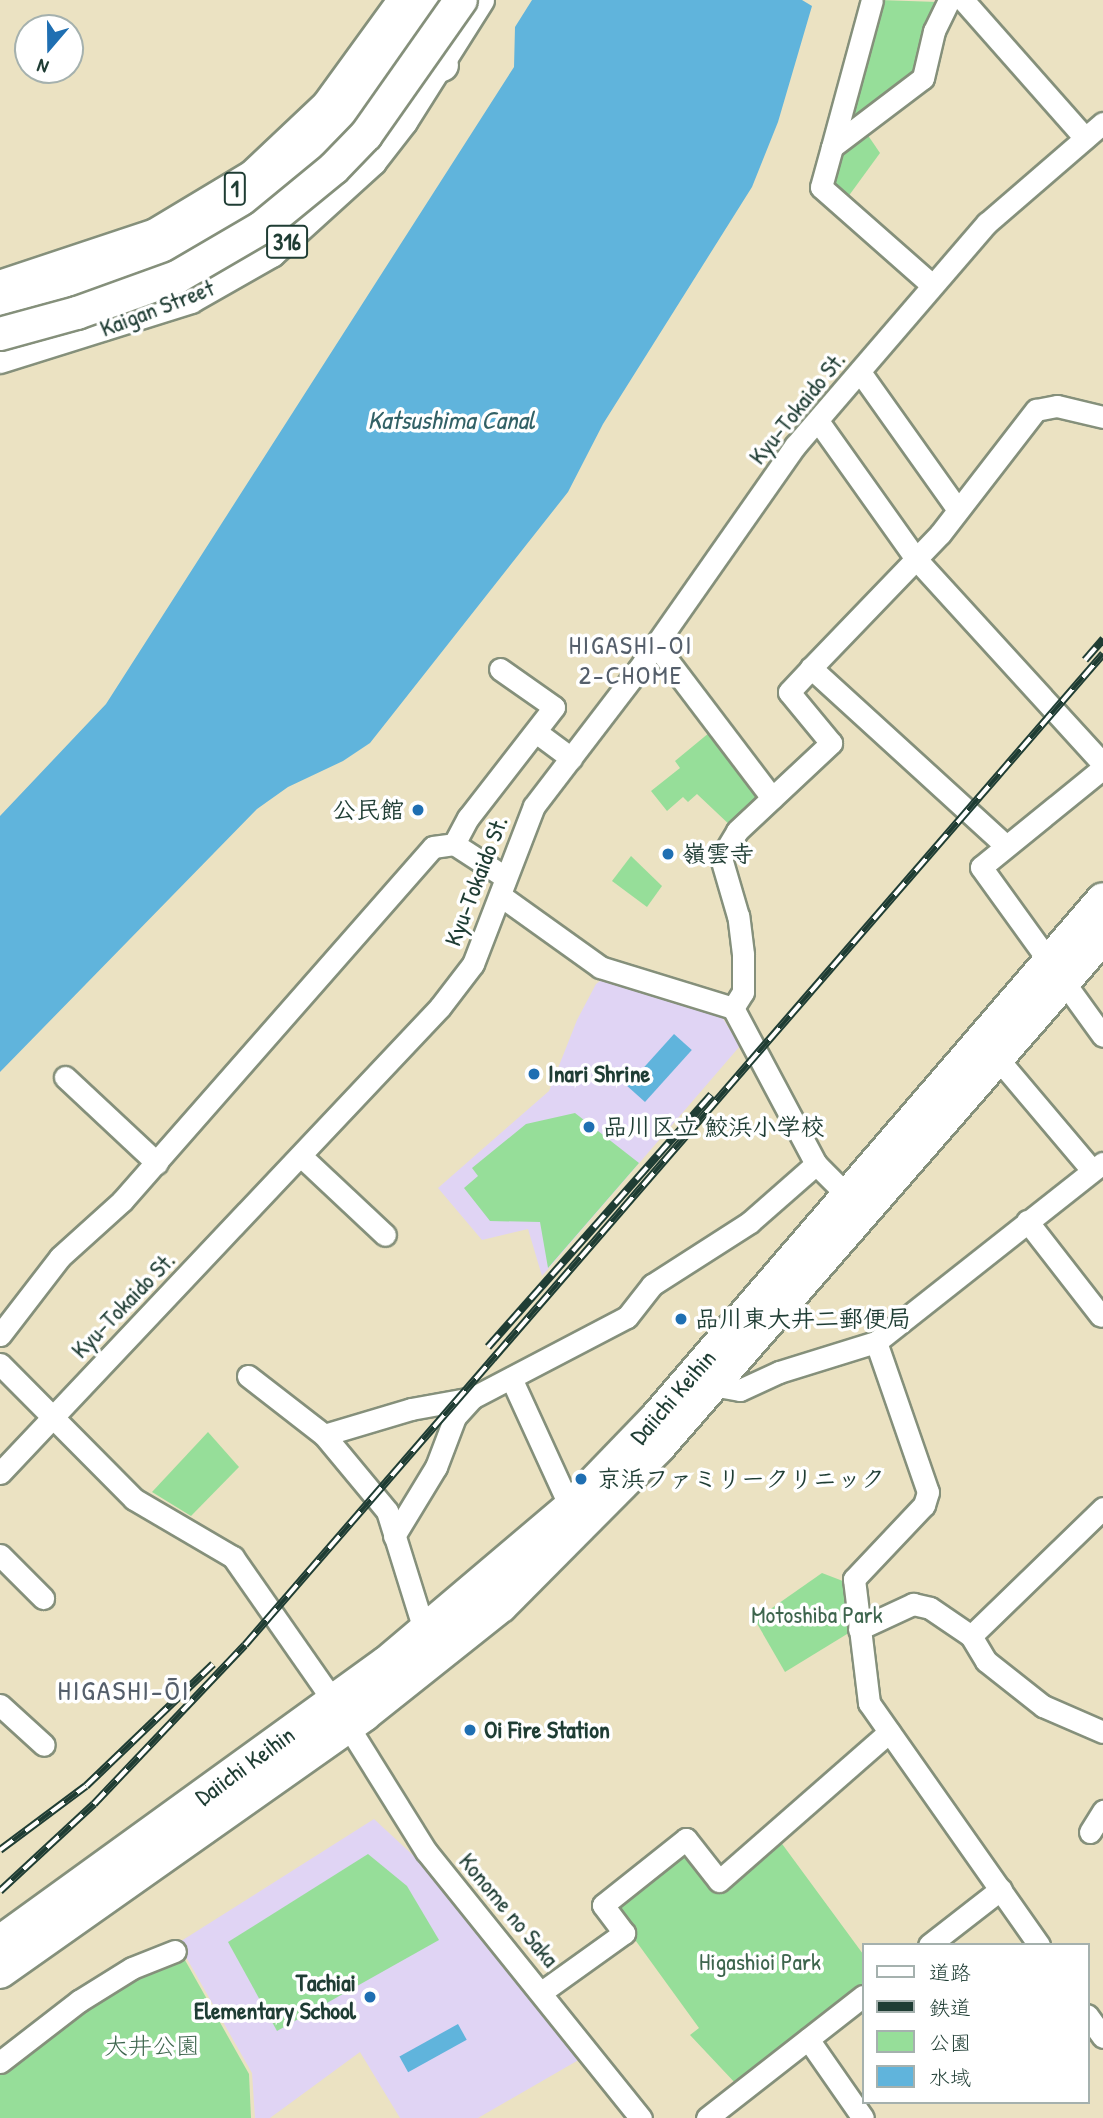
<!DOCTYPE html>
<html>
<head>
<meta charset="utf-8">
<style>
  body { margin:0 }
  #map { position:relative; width:1103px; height:2118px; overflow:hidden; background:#ebe2c2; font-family:"Patrick Hand","Klee One",sans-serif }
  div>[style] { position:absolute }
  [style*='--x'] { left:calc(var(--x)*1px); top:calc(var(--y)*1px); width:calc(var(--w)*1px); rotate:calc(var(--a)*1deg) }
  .built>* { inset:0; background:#e0d4f4 }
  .green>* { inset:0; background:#96de99 }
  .water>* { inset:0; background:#60b4dc; transform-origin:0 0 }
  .roads { filter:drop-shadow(2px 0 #85907b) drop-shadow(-2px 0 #85907b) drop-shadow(0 2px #85907b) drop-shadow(0 -2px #85907b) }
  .minor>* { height:21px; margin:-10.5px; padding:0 10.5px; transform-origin:10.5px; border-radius:10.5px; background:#fff }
  .major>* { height:26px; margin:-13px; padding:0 13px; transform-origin:13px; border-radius:13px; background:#fff }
  .highway>* { height:32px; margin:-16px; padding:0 16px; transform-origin:16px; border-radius:16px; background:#fff }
  .rail>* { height:8px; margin-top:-4px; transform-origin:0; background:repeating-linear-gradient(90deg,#fff 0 16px,#1f3d34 0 32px); box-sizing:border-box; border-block:2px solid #1f3d34 }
  .bridges { filter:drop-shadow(2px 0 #85907b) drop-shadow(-2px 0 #85907b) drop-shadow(0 2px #85907b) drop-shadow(0 -2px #85907b) }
  .highway-bridge>* { height:32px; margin:-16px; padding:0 16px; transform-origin:16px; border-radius:16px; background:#fff }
  .dots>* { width:19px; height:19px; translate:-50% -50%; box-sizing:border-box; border:4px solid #fff; border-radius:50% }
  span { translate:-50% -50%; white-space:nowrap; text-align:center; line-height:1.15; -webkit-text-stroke:7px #fff; paint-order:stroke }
  .shield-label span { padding:2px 5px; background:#fff; border:2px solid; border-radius:5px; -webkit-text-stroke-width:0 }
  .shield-label { font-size:23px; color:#1f3d34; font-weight:700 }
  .street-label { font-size:24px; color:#1f3d34 }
  .poi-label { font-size:24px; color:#1f3d34; font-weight:700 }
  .right { translate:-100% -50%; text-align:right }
  .left { translate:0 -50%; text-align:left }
  .park-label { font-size:24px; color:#3d654d }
  .water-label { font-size:26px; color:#326166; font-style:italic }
  .neighbourhood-label { font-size:26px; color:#555f6b; letter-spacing:2px }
  .quarter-label { font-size:28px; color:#555f6b; letter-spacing:2px }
  .legend { position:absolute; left:862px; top:1943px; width:228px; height:161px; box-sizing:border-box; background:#fff; border:2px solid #a5b1ae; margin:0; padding:9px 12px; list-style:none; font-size:21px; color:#1f3d34 }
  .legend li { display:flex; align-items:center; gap:14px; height:35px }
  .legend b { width:35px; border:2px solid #a5b1ae }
  .north { position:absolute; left:14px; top:14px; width:70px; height:70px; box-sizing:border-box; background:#fff; border:2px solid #a5b1ae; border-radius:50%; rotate:200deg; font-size:19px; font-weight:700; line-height:28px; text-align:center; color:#1f3d34 }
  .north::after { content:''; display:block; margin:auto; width:24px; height:32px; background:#1f6fb2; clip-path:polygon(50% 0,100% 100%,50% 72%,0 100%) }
</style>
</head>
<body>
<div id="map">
  <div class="built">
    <i style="clip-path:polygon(608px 975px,719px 1012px,740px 1046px,542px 1276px,528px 1229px,482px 1240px,438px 1188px,549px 1091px,577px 1020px,596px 984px)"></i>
    <i style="clip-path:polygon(374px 1819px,415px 1857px,582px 2058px,478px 2118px,400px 2118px,360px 2052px,270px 2118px,255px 2118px,252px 2073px,178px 1943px)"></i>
  </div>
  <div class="green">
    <i style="clip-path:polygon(879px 0,938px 2px,914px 73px,860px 120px,852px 112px)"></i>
    <i style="clip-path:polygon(865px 131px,880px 153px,845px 201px,828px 182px,840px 152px)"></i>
    <i style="clip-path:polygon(715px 728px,765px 795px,733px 828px,697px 794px,688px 802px,683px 797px,667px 811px,651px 791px,680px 768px,675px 761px)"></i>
    <i style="clip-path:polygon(631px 856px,662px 886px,647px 907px,612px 881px)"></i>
    <i style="clip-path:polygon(575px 1113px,639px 1163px,548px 1268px,540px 1222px,490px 1221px,464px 1188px,478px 1176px,472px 1168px,526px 1124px)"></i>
    <i style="clip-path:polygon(208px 1432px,239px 1467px,191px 1516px,152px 1492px)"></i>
    <i style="clip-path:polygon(822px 1573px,848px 1583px,852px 1631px,785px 1672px,755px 1620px)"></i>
    <i style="clip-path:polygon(777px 1837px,863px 1954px,863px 1988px,737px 2085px,690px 2035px,699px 2028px,612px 1908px,682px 1847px,718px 1890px)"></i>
    <i style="clip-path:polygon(368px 1854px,407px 1886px,439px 1940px,277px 2031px,228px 1942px)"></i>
    <i style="clip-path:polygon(181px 1953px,249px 2074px,251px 2118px,0 2118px,0 2073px,83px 2005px)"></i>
  </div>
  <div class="water">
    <i style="clip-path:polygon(532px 0,802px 0,812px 6px,778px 122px,752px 187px,603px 424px,568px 492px,370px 743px,343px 761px,288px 787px,257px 809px,0 1072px,0 816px,106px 704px,514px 67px,515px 27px)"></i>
    <i style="left:674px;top:1034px;width:24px;height:70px;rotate:42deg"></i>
    <i style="left:458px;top:2024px;width:18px;height:67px;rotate:61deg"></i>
  </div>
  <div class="roads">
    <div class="minor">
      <i style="--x:963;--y:0;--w:184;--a:48.5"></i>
      <i style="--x:832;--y:147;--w:152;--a:-74.8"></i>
      <i style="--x:932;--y:285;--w:148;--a:-138.6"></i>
      <i style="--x:821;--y:187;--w:41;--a:-74.6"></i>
      <i style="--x:832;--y:147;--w:114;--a:-37.2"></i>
      <i style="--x:923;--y:78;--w:48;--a:-76.8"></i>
      <i style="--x:934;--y:31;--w:34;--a:-64"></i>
      <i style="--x:860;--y:372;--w:169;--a:54.6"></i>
      <i style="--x:818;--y:421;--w:169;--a:54.6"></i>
      <i style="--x:916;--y:559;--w:277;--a:47.6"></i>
      <i style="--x:656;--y:645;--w:192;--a:52.8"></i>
      <i style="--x:536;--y:732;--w:44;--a:36.6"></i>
      <i style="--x:1103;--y:768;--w:157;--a:140.9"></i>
      <i style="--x:981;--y:867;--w:208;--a:54.2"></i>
      <i style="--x:454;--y:844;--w:30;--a:-62"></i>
      <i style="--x:468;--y:818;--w:140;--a:-52.2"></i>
      <i style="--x:554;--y:707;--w:66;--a:-144.9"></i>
      <i style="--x:1005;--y:845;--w:263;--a:-137.6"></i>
      <i style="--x:811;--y:668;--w:186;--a:-46.1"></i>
      <i style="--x:940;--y:534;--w:157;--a:-52.3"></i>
      <i style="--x:1036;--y:410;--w:21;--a:-11"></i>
      <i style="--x:1057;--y:406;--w:47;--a:13.4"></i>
      <i style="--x:501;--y:896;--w:122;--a:35.6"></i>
      <i style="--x:600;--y:967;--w:139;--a:17.1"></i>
      <i style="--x:733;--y:1008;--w:177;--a:62"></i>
      <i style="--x:816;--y:1164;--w:57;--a:45"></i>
      <i style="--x:733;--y:1008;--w:19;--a:-58"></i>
      <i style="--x:743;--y:992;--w:38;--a:-90"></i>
      <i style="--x:743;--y:954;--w:38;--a:-97"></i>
      <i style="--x:738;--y:916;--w:60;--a:-106.3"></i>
      <i style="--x:721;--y:858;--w:31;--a:-59"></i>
      <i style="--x:737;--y:831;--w:129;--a:-43.1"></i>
      <i style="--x:831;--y:743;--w:66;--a:-129.5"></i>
      <i style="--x:789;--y:692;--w:33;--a:-47"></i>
      <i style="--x:998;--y:1059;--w:144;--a:49.8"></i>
      <i style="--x:65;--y:1077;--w:126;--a:43.1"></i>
      <i style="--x:301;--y:1156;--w:115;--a:43.2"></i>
      <i style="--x:1027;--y:1221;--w:120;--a:52.1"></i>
      <i style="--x:0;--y:1335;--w:98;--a:-52.4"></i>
      <i style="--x:60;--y:1257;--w:84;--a:-42.1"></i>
      <i style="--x:122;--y:1201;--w:471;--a:-48.7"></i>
      <i style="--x:433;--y:847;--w:21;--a:-8"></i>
      <i style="--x:454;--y:844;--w:61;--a:32.9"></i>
      <i style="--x:876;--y:1342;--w:159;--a:70.9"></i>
      <i style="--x:928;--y:1492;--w:14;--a:107"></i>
      <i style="--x:924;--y:1505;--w:102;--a:133.4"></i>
      <i style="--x:854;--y:1579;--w:125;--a:83.1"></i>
      <i style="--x:869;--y:1703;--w:296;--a:54.9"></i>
      <i style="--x:0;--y:1364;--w:190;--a:45.2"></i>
      <i style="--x:134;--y:1499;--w:115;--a:30.4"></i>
      <i style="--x:233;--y:1557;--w:161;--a:55.1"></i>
      <i style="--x:325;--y:1689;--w:191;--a:58.1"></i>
      <i style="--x:426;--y:1851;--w:343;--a:51.2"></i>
      <i style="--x:248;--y:1376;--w:96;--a:37.8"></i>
      <i style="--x:324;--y:1435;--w:99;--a:50.3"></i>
      <i style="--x:387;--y:1511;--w:128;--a:72.7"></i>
      <i style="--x:511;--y:1378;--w:142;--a:65.4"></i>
      <i style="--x:712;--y:1385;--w:28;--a:10"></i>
      <i style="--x:740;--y:1390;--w:43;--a:-24.8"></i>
      <i style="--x:779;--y:1372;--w:102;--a:-17.2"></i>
      <i style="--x:876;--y:1342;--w:289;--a:-38.3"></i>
      <i style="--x:324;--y:1435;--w:91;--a:-16.6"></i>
      <i style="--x:411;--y:1409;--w:62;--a:-10.2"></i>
      <i style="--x:0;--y:1473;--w:641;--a:-46.64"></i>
      <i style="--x:440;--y:1007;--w:54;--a:-52.5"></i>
      <i style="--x:473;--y:964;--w:169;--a:-68.9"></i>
      <i style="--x:534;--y:806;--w:171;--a:-52.6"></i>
      <i style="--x:638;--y:670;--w:274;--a:-55"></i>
      <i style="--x:795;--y:446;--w:294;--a:-49.3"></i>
      <i style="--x:987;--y:223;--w:153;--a:-40.8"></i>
      <i style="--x:394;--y:1536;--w:81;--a:-58.7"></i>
      <i style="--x:436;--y:1467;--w:53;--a:-69.2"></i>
      <i style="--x:455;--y:1417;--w:25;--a:-48"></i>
      <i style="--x:472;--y:1398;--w:175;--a:-27.6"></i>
      <i style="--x:627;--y:1317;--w:41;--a:-52"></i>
      <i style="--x:652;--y:1285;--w:117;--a:-32.7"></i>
      <i style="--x:750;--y:1222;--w:88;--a:-41.3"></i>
      <i style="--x:0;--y:1555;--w:61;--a:45"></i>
      <i style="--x:859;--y:1629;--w:60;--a:-24.8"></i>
      <i style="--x:913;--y:1604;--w:17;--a:13"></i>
      <i style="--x:930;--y:1608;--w:50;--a:34.3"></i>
      <i style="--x:971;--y:1636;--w:29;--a:59"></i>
      <i style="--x:986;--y:1661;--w:73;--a:38.3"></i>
      <i style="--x:1043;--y:1706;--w:65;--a:23.4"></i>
      <i style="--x:971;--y:1636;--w:184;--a:-44.1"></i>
      <i style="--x:0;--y:1705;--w:59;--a:42.3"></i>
      <i style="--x:1090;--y:1832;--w:25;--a:-58"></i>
      <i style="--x:929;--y:1945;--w:91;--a:-37.9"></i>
      <i style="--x:543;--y:1991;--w:100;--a:-35.6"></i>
      <i style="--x:624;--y:1933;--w:35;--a:-127"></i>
      <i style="--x:603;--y:1905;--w:106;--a:-38.5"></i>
      <i style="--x:686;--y:1839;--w:53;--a:51.8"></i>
      <i style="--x:719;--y:1881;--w:226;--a:-41.2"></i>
      <i style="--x:1087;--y:2015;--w:27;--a:54"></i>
      <i style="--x:808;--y:2039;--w:96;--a:55.2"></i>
      <i style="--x:0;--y:2062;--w:100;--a:-37.7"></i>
      <i style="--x:79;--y:2001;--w:62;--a:-31.9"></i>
      <i style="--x:132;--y:1968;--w:46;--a:-21.6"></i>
      <i style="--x:707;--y:2118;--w:198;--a:-38"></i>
    </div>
    <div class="major">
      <i style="--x:0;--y:360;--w:200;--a:-17.4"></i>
      <i style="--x:191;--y:300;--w:93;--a:-29.6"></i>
      <i style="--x:272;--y:254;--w:137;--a:-42.3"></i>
      <i style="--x:373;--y:162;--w:51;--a:-52.2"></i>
      <i style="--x:404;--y:122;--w:144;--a:-57.7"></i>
    </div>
    <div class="highway">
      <i style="--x:441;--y:17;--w:16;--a:117"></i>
      <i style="--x:434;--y:31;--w:35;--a:77"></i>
      <i style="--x:0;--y:287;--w:164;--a:-18.4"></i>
      <i style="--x:156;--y:235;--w:114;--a:-31"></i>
      <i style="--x:254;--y:176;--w:102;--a:-43.4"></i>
      <i style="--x:328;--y:106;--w:131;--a:-54"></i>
      <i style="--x:0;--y:312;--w:125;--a:-16.7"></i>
      <i style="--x:120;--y:276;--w:51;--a:-22"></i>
      <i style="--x:167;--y:257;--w:82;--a:-30"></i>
      <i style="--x:238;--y:216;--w:71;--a:-37.5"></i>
      <i style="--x:294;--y:173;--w:75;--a:-45"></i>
      <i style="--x:347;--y:120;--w:73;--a:-52.2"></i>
      <i style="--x:392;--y:62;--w:72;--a:-59.2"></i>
      <i style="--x:0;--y:1942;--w:476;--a:-35.9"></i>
      <i style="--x:386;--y:1663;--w:241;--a:-40.3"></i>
      <i style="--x:570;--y:1507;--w:122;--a:-46"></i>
      <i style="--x:655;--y:1419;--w:686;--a:-49.25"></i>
      <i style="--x:0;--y:1972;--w:446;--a:-35.2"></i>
      <i style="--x:364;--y:1715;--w:175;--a:-38.5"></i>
      <i style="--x:501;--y:1606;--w:223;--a:-45.2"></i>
      <i style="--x:658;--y:1448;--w:678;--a:-48.95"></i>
    </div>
  </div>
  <div class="rail">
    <i style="--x:1085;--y:660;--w:28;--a:-49"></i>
    <i style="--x:488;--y:1347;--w:337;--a:-48.5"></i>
    <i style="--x:0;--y:1850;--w:107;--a:-36.7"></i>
    <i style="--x:86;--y:1786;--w:176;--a:-43.8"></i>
    <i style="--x:0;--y:1891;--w:128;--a:-42.8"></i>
    <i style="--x:94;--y:1804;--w:219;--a:-46.5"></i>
    <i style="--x:245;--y:1645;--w:1311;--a:-49.11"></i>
  </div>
  <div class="bridges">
    <div class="highway-bridge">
      <i style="--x:0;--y:334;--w:80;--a:-15.3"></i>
      <i style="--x:77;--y:313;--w:106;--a:-19.8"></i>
      <i style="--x:177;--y:277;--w:97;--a:-30.3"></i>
      <i style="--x:261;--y:228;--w:94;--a:-39.4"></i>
      <i style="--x:334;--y:168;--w:46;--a:-45.9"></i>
      <i style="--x:366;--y:135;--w:165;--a:-54.9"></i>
    </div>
  </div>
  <div class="dots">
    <i style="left:418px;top:810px;background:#1f6fb2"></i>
    <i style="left:668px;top:854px;background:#1f6fb2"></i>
    <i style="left:534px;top:1074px;background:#1f6fb2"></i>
    <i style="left:589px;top:1127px;background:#1f6fb2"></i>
    <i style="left:681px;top:1319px;background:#1f6fb2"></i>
    <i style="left:581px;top:1479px;background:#1f6fb2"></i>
    <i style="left:470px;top:1730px;background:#1f6fb2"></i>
    <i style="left:370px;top:1997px;background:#1f6fb2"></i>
  </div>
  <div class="shield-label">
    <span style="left:235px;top:189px">1</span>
    <span style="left:287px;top:242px">316</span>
  </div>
  <div class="street-label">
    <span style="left:157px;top:308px;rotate:-21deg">Kaigan Street</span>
    <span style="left:797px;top:408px;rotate:-51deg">Kyu-Tokaido St.</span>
    <span style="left:476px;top:881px;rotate:-69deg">Kyu-Tokaido St.</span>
    <span style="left:123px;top:1305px;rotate:-46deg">Kyu-Tokaido St.</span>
    <span style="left:673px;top:1397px;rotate:-49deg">Daiichi Keihin</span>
    <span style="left:245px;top:1766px;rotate:-36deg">Daiichi Keihin</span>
    <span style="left:509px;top:1910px;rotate:50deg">Konome no Saka</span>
  </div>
  <div class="poi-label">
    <span class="right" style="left:404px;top:810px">公民館</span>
    <span class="left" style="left:682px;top:854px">嶺雲寺</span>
    <span class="left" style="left:548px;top:1074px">Inari Shrine</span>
    <span class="left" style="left:603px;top:1127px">品川区立 鮫浜小学校</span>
    <span class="left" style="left:695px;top:1319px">品川東大井二郵便局</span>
    <span class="left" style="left:597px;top:1479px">京浜ファミリークリニック</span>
    <span class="left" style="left:484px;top:1730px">Oi Fire Station</span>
    <span class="right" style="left:356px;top:1997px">Tachiai<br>Elementary School</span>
  </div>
  <div class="park-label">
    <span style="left:817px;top:1615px">Motoshiba Park</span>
    <span style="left:760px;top:1962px">Higashioi Park</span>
    <span style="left:152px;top:2046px">大井公園</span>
  </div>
  <div class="water-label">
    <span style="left:451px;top:420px">Katsushima Canal</span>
  </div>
  <div class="neighbourhood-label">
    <span style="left:631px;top:660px">HIGASHI-OI<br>2-CHOME</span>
  </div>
  <div class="quarter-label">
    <span style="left:124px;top:1690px">HIGASHI-ŌI</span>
  </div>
  <ul class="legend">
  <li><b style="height:9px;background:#fff"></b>道路</li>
  <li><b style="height:9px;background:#1f3d34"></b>鉄道</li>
  <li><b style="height:19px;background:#96de99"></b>公園</li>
  <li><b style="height:19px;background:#60b4dc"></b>水域</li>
  </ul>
  <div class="north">N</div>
</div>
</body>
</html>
